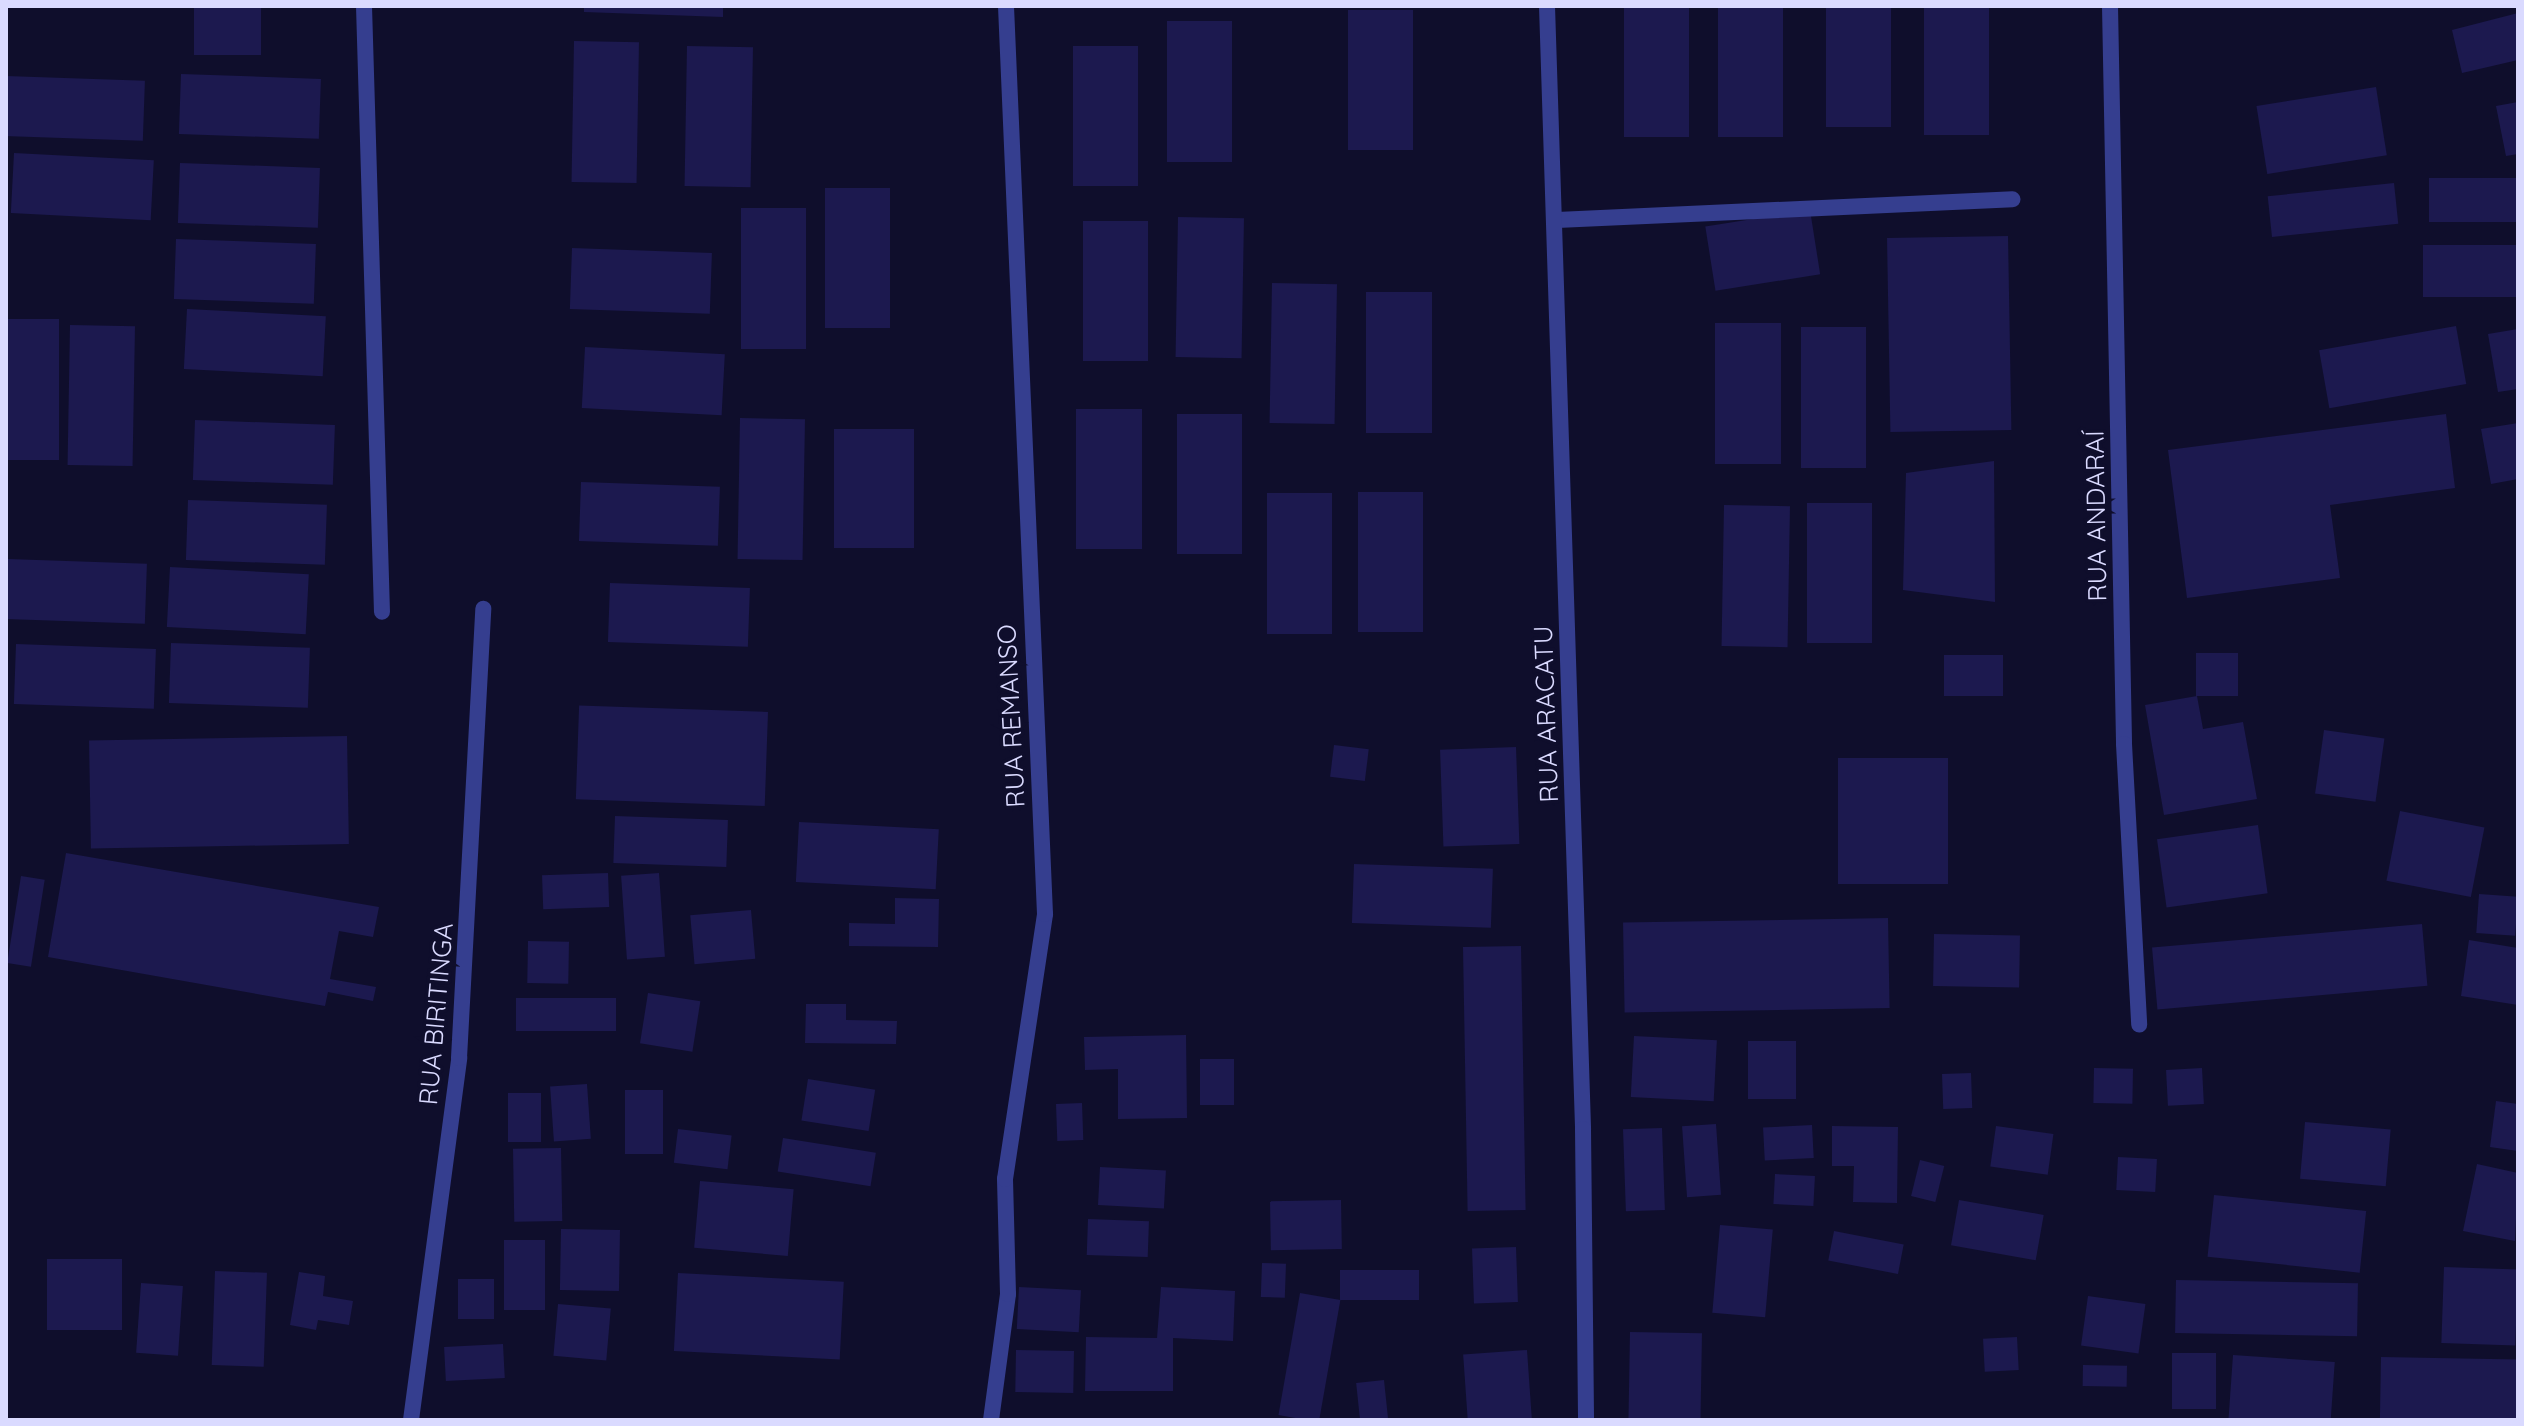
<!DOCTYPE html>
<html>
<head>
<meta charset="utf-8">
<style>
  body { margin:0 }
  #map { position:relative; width:2524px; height:1426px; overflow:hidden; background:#0f0e2c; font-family:Quicksand,sans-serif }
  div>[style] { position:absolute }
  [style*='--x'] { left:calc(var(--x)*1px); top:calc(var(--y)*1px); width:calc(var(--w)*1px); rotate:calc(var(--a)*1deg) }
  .building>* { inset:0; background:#1c194f; transform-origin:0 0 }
  .service>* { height:16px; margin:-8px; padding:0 8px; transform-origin:8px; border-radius:8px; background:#353e8f }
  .minor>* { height:16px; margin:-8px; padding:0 8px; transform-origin:8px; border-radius:8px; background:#353e8f }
  .tertiary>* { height:16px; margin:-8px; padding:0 8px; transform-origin:8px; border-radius:8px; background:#353e8f }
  span { translate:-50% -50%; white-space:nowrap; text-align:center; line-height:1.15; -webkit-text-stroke:7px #0f0e2c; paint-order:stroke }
  .street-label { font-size:26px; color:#dadaff }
  .frame { position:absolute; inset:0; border:8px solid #dadaff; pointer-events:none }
</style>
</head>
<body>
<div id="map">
  <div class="building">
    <i style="left:194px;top:6px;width:67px;height:49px"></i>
    <i style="clip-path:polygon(584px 6px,723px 6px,723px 17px,584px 12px)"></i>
    <i style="left:1624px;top:6px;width:65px;height:131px"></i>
    <i style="left:1718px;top:6px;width:65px;height:131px"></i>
    <i style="left:1826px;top:6px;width:65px;height:121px"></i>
    <i style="left:1924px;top:6px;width:65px;height:129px"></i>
    <i style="left:1348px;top:10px;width:65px;height:140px"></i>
    <i style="clip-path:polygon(2518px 13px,2518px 60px,2462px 73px,2452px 30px)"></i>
    <i style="left:1167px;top:21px;width:65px;height:141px"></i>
    <i style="left:574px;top:41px;width:65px;height:141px;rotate:1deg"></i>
    <i style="left:687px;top:46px;width:66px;height:140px;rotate:1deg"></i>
    <i style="left:1073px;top:46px;width:65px;height:140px"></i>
    <i style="left:181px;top:74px;width:140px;height:60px;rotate:2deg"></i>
    <i style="left:6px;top:76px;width:139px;height:60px;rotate:2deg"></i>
    <i style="left:2376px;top:87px;width:69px;height:121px;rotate:81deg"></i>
    <i style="clip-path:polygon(2518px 102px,2518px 154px,2506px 156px,2496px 106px)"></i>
    <i style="left:14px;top:153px;width:140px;height:60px;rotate:3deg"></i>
    <i style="left:180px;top:163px;width:140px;height:60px;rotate:2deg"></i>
    <i style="left:2518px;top:178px;width:44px;height:89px;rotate:90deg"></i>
    <i style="left:2394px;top:183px;width:41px;height:127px;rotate:84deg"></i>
    <i style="left:890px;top:188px;width:140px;height:65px;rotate:90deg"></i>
    <i style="left:806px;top:208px;width:141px;height:65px;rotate:90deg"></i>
    <i style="left:1810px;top:210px;width:65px;height:106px;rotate:81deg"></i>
    <i style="left:1178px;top:217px;width:66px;height:140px;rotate:1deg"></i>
    <i style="left:1083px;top:221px;width:65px;height:140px"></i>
    <i style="left:2008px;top:236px;width:194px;height:121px;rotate:89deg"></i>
    <i style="left:176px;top:239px;width:140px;height:60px;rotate:2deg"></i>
    <i style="left:2518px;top:245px;width:52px;height:95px;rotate:90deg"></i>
    <i style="left:572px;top:248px;width:140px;height:61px;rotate:2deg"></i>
    <i style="left:1272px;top:283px;width:65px;height:140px;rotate:1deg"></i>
    <i style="left:1432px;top:292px;width:141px;height:66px;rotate:90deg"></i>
    <i style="left:187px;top:309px;width:139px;height:60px;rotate:3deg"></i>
    <i style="left:6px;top:319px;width:53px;height:141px"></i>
    <i style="left:1781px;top:323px;width:141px;height:66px;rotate:90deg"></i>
    <i style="left:70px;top:325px;width:65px;height:140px;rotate:1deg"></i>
    <i style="left:2456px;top:326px;width:59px;height:139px;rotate:80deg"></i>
    <i style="left:1866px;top:327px;width:141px;height:65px;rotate:90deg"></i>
    <i style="clip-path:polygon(2518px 329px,2518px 389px,2498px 392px,2488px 334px)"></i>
    <i style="left:585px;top:347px;width:140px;height:61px;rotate:3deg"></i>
    <i style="left:1076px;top:409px;width:66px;height:140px"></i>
    <i style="left:1242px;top:414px;width:140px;height:65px;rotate:90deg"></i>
    <i style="clip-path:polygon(2446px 414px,2455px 488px,2330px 505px,2340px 578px,2187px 598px,2168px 450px)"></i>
    <i style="left:740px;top:418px;width:65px;height:141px;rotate:1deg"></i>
    <i style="left:195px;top:420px;width:140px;height:60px;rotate:2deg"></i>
    <i style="clip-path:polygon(2518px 423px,2518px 479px,2491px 484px,2481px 429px)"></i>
    <i style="left:914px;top:429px;width:119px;height:80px;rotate:90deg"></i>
    <i style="clip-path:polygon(1994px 461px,1995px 602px,1903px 590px,1906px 473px)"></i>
    <i style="left:581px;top:482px;width:139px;height:59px;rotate:2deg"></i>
    <i style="left:1358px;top:492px;width:65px;height:140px"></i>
    <i style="left:1267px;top:493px;width:65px;height:141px"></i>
    <i style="left:188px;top:500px;width:139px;height:60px;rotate:2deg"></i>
    <i style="left:1807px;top:503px;width:65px;height:140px"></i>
    <i style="left:1724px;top:505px;width:66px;height:141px;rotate:1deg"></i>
    <i style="left:8px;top:559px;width:139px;height:60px;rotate:2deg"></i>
    <i style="left:170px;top:567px;width:139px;height:60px;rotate:3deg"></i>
    <i style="left:610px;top:583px;width:140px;height:59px;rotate:2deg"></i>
    <i style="left:171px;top:643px;width:139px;height:60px;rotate:2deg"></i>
    <i style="left:16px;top:644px;width:140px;height:60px;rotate:2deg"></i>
    <i style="left:2196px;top:653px;width:42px;height:43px"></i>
    <i style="left:1944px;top:655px;width:59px;height:41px"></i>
    <i style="clip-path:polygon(2197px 696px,2203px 729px,2243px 722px,2257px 799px,2164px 815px,2145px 705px)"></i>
    <i style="left:768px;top:712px;width:94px;height:189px;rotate:92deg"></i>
    <i style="left:2324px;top:730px;width:61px;height:64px;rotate:8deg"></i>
    <i style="left:347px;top:736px;width:108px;height:258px;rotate:89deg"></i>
    <i style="left:1334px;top:745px;width:35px;height:32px;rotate:7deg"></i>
    <i style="left:1516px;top:747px;width:97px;height:76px;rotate:88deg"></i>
    <i style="left:1948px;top:758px;width:126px;height:110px;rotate:90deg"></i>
    <i style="left:2400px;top:811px;width:86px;height:71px;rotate:11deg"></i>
    <i style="left:615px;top:816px;width:113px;height:47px;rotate:2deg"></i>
    <i style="left:799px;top:822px;width:140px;height:60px;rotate:3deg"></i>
    <i style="left:2258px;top:825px;width:69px;height:102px;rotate:82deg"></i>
    <i style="clip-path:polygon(66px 853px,379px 907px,373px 937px,339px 931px,330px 979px,376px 987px,373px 1001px,328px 992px,325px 1006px,48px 957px)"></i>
    <i style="left:1354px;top:864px;width:139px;height:59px;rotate:2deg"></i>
    <i style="left:608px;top:873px;width:34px;height:66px;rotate:88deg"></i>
    <i style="left:659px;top:873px;width:84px;height:38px;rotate:86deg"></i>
    <i style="left:21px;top:876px;width:24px;height:88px;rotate:9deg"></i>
    <i style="left:2479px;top:894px;width:39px;height:39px;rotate:4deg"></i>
    <i style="clip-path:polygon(895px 898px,939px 899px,938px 947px,849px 946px,849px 923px,895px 924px)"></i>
    <i style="left:751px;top:910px;width:49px;height:61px;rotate:85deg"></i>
    <i style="left:1888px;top:918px;width:90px;height:265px;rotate:89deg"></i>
    <i style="left:2422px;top:924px;width:62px;height:271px;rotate:85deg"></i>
    <i style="left:1934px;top:934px;width:86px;height:52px;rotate:1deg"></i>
    <i style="clip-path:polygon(2469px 940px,2518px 948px,2518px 1005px,2461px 996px)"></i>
    <i style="left:528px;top:941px;width:41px;height:42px;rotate:1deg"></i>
    <i style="left:1521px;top:946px;width:264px;height:58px;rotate:89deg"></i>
    <i style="left:648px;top:993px;width:53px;height:51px;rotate:9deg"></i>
    <i style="left:516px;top:998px;width:100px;height:33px"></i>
    <i style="clip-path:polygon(806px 1004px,846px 1004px,846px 1020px,897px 1021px,896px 1044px,805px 1043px)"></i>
    <i style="clip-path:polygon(1186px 1035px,1187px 1118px,1118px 1119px,1118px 1069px,1085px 1070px,1084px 1037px)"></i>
    <i style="left:1634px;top:1036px;width:83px;height:61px;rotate:3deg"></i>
    <i style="left:1748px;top:1041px;width:48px;height:58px"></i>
    <i style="left:1200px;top:1059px;width:34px;height:46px"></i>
    <i style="left:2094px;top:1068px;width:39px;height:35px;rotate:1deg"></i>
    <i style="left:2202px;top:1068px;width:36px;height:36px;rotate:87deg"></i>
    <i style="left:1971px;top:1073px;width:35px;height:29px;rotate:88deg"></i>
    <i style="left:808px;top:1079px;width:68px;height:42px;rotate:9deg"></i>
    <i style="left:587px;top:1084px;width:55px;height:37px;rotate:86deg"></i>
    <i style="left:625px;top:1090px;width:38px;height:64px"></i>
    <i style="left:541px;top:1093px;width:49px;height:33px;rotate:90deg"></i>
    <i style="clip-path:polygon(2496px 1101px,2518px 1104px,2518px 1151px,2490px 1147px)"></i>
    <i style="left:1082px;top:1103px;width:37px;height:26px;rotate:88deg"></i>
    <i style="left:2305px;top:1122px;width:86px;height:57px;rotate:5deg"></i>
    <i style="left:1716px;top:1124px;width:71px;height:34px;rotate:86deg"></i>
    <i style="left:1812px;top:1125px;width:33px;height:49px;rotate:87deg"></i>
    <i style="clip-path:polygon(1832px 1126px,1898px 1127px,1897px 1203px,1853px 1202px,1854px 1166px,1832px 1166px)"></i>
    <i style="left:1996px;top:1126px;width:58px;height:41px;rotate:8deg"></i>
    <i style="left:1662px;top:1128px;width:82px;height:39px;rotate:88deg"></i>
    <i style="left:678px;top:1129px;width:54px;height:34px;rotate:7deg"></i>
    <i style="left:783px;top:1138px;width:94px;height:34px;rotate:9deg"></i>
    <i style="left:561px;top:1148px;width:73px;height:48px;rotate:89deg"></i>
    <i style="left:2118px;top:1157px;width:39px;height:33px;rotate:3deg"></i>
    <i style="left:1920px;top:1160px;width:25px;height:37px;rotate:14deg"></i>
    <i style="clip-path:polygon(2477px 1164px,2518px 1173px,2515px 1241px,2463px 1231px)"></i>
    <i style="left:1100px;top:1167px;width:66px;height:38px;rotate:3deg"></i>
    <i style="left:1775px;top:1174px;width:40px;height:30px;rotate:3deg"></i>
    <i style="left:700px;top:1181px;width:94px;height:67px;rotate:5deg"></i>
    <i style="left:2214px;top:1195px;width:153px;height:62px;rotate:6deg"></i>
    <i style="left:1341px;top:1200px;width:49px;height:71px;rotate:89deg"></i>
    <i style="left:1959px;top:1200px;width:86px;height:46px;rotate:10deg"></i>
    <i style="left:1088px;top:1219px;width:61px;height:36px;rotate:2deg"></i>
    <i style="left:1720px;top:1225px;width:53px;height:88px;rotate:5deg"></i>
    <i style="left:561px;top:1229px;width:59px;height:61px;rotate:1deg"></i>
    <i style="left:1834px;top:1231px;width:71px;height:30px;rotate:11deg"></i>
    <i style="left:504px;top:1240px;width:41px;height:70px"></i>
    <i style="left:1516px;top:1247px;width:55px;height:44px;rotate:88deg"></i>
    <i style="left:47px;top:1259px;width:75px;height:71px"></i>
    <i style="left:1262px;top:1263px;width:24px;height:34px;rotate:2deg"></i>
    <i style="left:2444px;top:1267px;width:74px;height:76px;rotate:2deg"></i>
    <i style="left:1340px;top:1270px;width:79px;height:30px"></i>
    <i style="left:215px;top:1271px;width:52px;height:94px;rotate:2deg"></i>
    <i style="clip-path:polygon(299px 1272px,325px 1276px,323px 1296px,353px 1301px,349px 1325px,318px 1320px,316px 1330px,290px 1325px)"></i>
    <i style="left:678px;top:1273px;width:166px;height:78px;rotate:3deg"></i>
    <i style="left:458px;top:1279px;width:36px;height:40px"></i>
    <i style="left:2176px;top:1280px;width:182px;height:53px;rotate:1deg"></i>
    <i style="left:141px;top:1283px;width:42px;height:70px;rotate:4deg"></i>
    <i style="left:1019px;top:1287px;width:62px;height:42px;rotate:3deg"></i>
    <i style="clip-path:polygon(1161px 1287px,1235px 1291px,1233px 1341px,1173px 1338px,1173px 1391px,1085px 1391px,1086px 1337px,1157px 1338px)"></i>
    <i style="left:1300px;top:1293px;width:41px;height:124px;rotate:10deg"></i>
    <i style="left:2088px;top:1296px;width:58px;height:50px;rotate:8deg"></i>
    <i style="left:558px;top:1304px;width:53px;height:52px;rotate:5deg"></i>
    <i style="left:1630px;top:1332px;width:72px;height:87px;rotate:1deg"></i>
    <i style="left:2017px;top:1337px;width:33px;height:34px;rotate:87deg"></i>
    <i style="left:503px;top:1344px;width:34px;height:59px;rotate:87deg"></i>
    <i style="left:1016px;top:1350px;width:58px;height:42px;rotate:1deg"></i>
    <i style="left:1527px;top:1350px;width:70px;height:64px;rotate:86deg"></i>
    <i style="left:2172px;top:1353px;width:44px;height:56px"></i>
    <i style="left:2233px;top:1355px;width:102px;height:65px;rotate:4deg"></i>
    <i style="left:2381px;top:1357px;width:137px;height:63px;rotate:1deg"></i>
    <i style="left:2083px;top:1365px;width:44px;height:21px;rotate:1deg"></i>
    <i style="left:1384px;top:1380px;width:40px;height:28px;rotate:84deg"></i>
  </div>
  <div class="service">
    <i style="--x:364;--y:6;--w:606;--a:88.3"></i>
  </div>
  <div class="minor">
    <i style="--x:2110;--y:6;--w:738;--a:88.91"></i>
    <i style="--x:2124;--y:744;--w:281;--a:86.9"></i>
    <i style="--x:1557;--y:220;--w:456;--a:-2.6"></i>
    <i style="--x:411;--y:1420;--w:365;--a:-82.4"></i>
    <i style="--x:459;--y:1058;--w:450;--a:-86.9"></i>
    <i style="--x:991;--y:1420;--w:127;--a:-82.3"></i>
    <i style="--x:1008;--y:1294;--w:115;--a:-91.5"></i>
    <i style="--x:1005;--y:1179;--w:268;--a:-81.4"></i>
    <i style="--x:1045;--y:914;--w:909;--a:-92.46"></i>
  </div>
  <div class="tertiary">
    <i style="--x:1547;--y:6;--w:1124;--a:88.16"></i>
    <i style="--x:1583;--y:1129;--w:291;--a:89.4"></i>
  </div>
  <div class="street-label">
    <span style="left:2096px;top:516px;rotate:-91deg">RUA ANDARAÍ</span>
    <span style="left:1546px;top:714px;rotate:-92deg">RUA ARACATU</span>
    <span style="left:1011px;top:716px;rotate:-93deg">RUA REMANSO</span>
    <span style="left:436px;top:1014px;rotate:-85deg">RUA BIRITINGA</span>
  </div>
  <div class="frame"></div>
</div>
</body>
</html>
